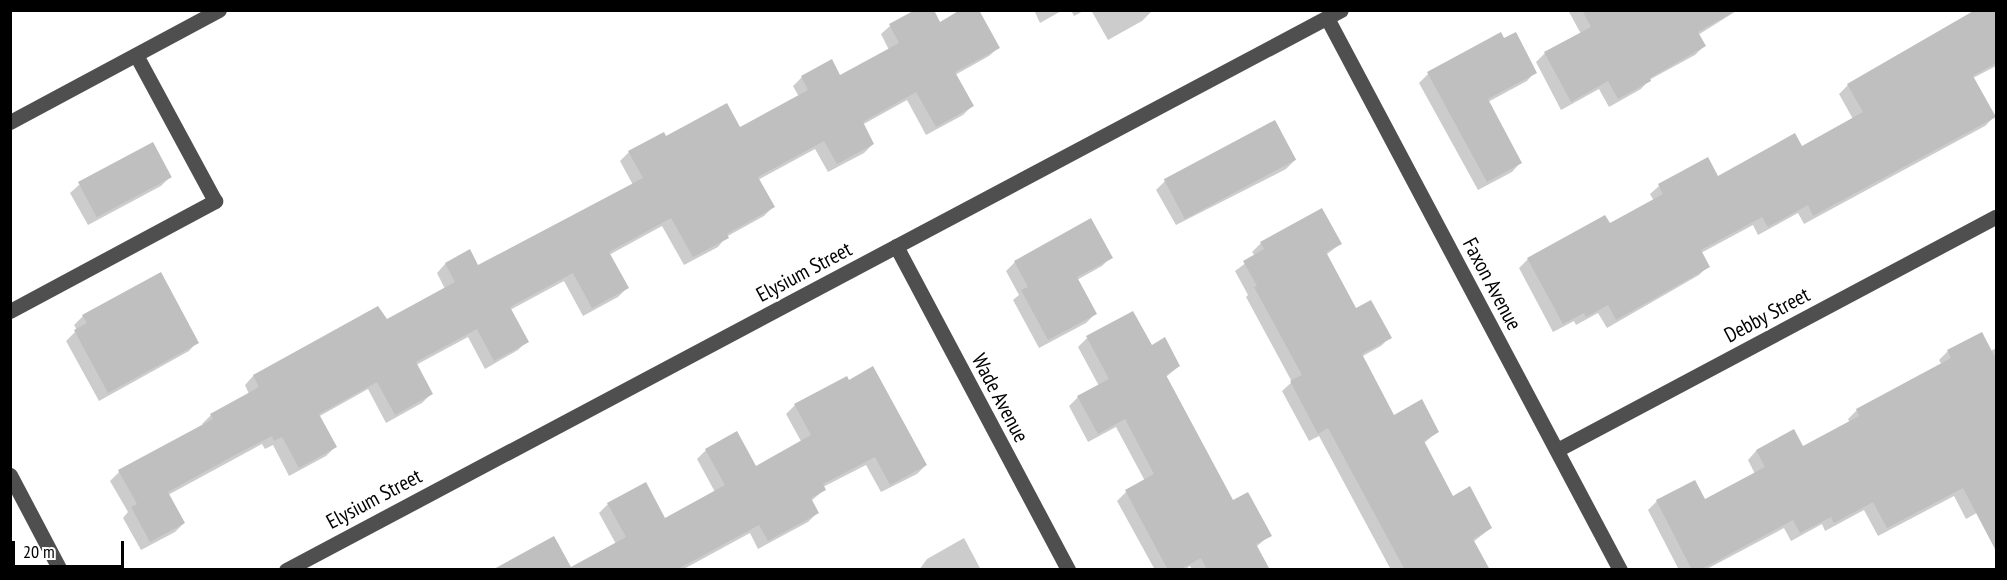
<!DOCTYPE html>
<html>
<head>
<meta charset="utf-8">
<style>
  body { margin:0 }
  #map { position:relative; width:2007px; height:580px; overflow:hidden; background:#fff; font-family:"PT Sans Narrow",sans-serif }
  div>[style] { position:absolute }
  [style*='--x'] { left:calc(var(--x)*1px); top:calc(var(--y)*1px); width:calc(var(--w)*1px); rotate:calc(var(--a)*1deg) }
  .shadow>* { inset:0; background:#0003 }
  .building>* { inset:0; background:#bfbfbf; transform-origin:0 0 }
  .minor>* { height:15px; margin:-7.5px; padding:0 7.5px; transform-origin:7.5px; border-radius:7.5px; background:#4f4f4f }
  span { translate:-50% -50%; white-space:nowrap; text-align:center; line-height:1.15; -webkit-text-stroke:5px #fff; paint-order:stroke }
  .street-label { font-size:21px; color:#000 }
  .frame { position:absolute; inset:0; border:12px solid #000; pointer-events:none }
  .scale { position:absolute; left:12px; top:541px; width:112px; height:27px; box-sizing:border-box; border:3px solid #000; border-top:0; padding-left:8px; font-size:18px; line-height:21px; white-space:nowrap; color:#000; -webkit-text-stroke:4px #fff; paint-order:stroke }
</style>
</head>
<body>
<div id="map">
  <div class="shadow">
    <i style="clip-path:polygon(918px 10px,939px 24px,998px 48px,989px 56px,955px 75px,972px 106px,963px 115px,926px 135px,907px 100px,862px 125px,873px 144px,864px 153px,828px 172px,815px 149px,758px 180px,773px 207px,764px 216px,726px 237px,718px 247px,684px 265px,662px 226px,609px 255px,627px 288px,618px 297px,583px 316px,564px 281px,510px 310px,527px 341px,518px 350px,485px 369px,468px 337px,416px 365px,431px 394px,422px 403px,386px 423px,368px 389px,318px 417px,335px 447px,326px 456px,289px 476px,273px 445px,265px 449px,262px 444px,168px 495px,184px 523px,175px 532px,141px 550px,123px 518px,128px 512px,110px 481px,119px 472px,204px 426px,202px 424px,211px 415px,249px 394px,245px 385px,253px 376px,378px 308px,386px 321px,445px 289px,437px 273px,445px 264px,469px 251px,478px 267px,633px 185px,620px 161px,629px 152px,666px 138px,739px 129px,799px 97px,793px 86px,802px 77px,839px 77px,889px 50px,881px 34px,890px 26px)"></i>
    <i style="clip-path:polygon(1034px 10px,1063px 10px,1040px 23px)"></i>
    <i style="clip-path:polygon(1071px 10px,1085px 10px,1074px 16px)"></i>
    <i style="clip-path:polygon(1091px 10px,1150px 10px,1151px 12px,1142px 21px,1108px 40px)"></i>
    <i style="clip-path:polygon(1568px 10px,1738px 10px,1698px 35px,1704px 46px,1695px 55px,1649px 80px,1641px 89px,1609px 107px,1599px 89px,1561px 110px,1536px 62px,1545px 53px,1581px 34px)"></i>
    <i style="clip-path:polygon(1996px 11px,1996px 66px,1973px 78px,1994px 117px,1985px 126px,1804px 224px,1798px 213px,1758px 235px,1753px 225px,1701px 253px,1708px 266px,1699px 275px,1607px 328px,1598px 313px,1576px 325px,1574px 321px,1553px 332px,1519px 268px,1528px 259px,1605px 217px,1609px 225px,1654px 201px,1650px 194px,1659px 186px,1717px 178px,1801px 148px,1853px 119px,1839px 94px,1848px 85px)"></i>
    <i style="clip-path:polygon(1535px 72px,1527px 81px,1488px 102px,1520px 163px,1512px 172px,1478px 190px,1419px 83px,1428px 74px)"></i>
    <i style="clip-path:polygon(1295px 160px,1286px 169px,1176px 225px,1156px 190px,1165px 181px)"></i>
    <i style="clip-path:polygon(170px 177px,161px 186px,88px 225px,70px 193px,79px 185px)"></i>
    <i style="clip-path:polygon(1261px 243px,1340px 244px,1326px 255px,1355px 310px,1390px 337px,1381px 346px,1361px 357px,1393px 417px,1437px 432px,1423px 444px,1453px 498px,1491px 528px,1473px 542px,1488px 570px,1391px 570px,1319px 436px,1309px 441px,1282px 391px,1292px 382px,1246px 297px,1248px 295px,1235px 271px,1255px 256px,1252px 252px)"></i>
    <i style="clip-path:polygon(1111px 257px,1102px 266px,1077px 280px,1095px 314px,1086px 323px,1039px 348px,1013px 300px,1019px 295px,1006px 271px,1015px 262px)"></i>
    <i style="clip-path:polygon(1133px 313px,1151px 347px,1179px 366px,1166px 377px,1232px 502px,1270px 535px,1256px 547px,1268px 570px,1192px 570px,1190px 566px,1184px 570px,1155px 570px,1117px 501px,1126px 492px,1145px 481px,1116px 427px,1088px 442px,1069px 406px,1078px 397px,1099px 386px,1078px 347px,1087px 338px)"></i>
    <i style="clip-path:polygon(83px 316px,197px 342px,189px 351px,99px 401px,66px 341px,77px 330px,74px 325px)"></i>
    <i style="clip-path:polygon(1996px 348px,1996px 438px,1982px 445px,1996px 472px,1996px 502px,1966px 519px,1954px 496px,1878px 536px,1864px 510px,1825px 531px,1822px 524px,1791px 541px,1784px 528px,1705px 570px,1679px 570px,1648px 510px,1657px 501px,1704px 501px,1755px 474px,1748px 460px,1756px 451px,1794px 431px,1802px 448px,1850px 423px,1848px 419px,1857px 410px,1942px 365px,1939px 360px,1948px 351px,1991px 351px)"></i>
    <i style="clip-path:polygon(795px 405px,926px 465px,917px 474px,881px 492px,866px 465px,823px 487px,824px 490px,811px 501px,817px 513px,808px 522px,758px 549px,750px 533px,682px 570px,494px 570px,570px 569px,616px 544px,599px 513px,608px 504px,665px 520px,715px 492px,697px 459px,706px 450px,755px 468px,802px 443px,786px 414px)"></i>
    <i style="clip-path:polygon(964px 538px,981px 570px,919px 570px,927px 559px)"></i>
  </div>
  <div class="building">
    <i style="clip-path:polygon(915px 10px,934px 10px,940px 22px,960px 10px,979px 10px,1000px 48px,955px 72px,974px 106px,936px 127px,916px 92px,863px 122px,874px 144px,837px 164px,824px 141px,758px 177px,775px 207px,727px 234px,729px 238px,693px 257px,671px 218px,609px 252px,629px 288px,592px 308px,573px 273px,510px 307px,529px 342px,494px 361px,477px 329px,416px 362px,433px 394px,395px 415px,377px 382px,319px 414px,337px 447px,299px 468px,282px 437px,274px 441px,272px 436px,233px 456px,168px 492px,185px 523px,150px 542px,131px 507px,137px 504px,118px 470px,213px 419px,210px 414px,259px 387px,253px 375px,378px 306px,387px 319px,455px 282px,445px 263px,470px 249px,478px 265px,643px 178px,628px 151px,664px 132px,666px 136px,727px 103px,740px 127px,808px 90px,801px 76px,832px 59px,840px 75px,899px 43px,889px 24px)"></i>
    <i style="clip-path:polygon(1582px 10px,1737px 10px,1698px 32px,1706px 46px,1650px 78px,1651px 81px,1618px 99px,1608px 81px,1571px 102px,1544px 52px,1591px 27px)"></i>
    <i style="clip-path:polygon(1975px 10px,1996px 10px,1996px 63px,1973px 76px,1996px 117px,1813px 216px,1808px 205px,1768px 227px,1762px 217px,1701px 250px,1710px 267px,1616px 320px,1608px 305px,1586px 317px,1584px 313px,1563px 324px,1527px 258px,1605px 215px,1610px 223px,1663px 194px,1658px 184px,1708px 157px,1718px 176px,1795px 133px,1802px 146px,1863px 112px,1847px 84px)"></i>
    <i style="clip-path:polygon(1501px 32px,1504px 38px,1516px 32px,1537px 73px,1488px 99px,1522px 163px,1487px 182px,1427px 72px)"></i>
    <i style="left:1275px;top:120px;width:45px;height:126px;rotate:62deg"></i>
    <i style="left:153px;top:142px;width:40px;height:85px;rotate:62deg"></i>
    <i style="clip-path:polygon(1322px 208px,1342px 244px,1326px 252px,1356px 308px,1371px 300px,1392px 338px,1362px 354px,1394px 415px,1422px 399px,1439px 432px,1424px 441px,1453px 496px,1470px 486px,1492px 528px,1473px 539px,1490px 570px,1405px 570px,1328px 428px,1318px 434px,1290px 381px,1302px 375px,1254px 287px,1257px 286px,1243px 261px,1264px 249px,1260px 242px)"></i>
    <i style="clip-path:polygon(1091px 218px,1113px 258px,1077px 277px,1097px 314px,1048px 340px,1021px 290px,1028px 287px,1014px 261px)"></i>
    <i style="clip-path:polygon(161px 272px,199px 343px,108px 393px,74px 330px,87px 323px,82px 315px)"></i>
    <i style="clip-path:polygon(1133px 311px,1152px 345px,1165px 337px,1180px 366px,1166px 375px,1233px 500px,1248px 492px,1272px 536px,1256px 544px,1270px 570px,1207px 570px,1201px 558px,1179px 570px,1168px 570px,1125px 490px,1154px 474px,1125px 419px,1098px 434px,1077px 396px,1109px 379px,1086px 336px)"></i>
    <i style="clip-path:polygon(1982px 332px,1996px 359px,1996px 551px,1963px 488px,1887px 528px,1873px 502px,1834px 523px,1831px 517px,1800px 533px,1793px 520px,1700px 570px,1692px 570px,1656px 500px,1695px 480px,1705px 499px,1765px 467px,1756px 450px,1794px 429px,1803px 446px,1859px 416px,1856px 409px,1951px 358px,1947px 350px)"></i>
    <i style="clip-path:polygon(873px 366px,927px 465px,890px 485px,875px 457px,823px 484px,826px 490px,811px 498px,819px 513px,768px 541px,759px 525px,676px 570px,492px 570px,554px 536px,571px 567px,626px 537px,607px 503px,646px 482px,665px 518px,725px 485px,705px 449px,737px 431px,756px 466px,811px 435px,794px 404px,847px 376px,849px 380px)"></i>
  </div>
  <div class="minor">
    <i style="--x:1327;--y:18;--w:625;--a:62.04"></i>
    <i style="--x:10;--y:122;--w:237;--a:-28.2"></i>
    <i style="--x:896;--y:246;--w:367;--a:62"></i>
    <i style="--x:10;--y:311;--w:233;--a:-28.2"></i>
    <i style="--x:215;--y:201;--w:166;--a:-118.4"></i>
    <i style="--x:1557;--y:450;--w:497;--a:-28"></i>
    <i style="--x:10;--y:475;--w:107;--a:62.2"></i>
    <i style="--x:286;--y:570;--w:1194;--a:-27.96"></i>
  </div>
  <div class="street-label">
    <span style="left:804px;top:272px;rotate:-28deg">Elysium Street</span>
    <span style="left:1492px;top:284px;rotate:62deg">Faxon Avenue</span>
    <span style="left:1767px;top:315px;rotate:-28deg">Debby Street</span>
    <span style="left:1000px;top:398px;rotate:62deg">Wade Avenue</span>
    <span style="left:374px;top:499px;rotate:-28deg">Elysium Street</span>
  </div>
  <div class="frame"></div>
  <div class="scale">20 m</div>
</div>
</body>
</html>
